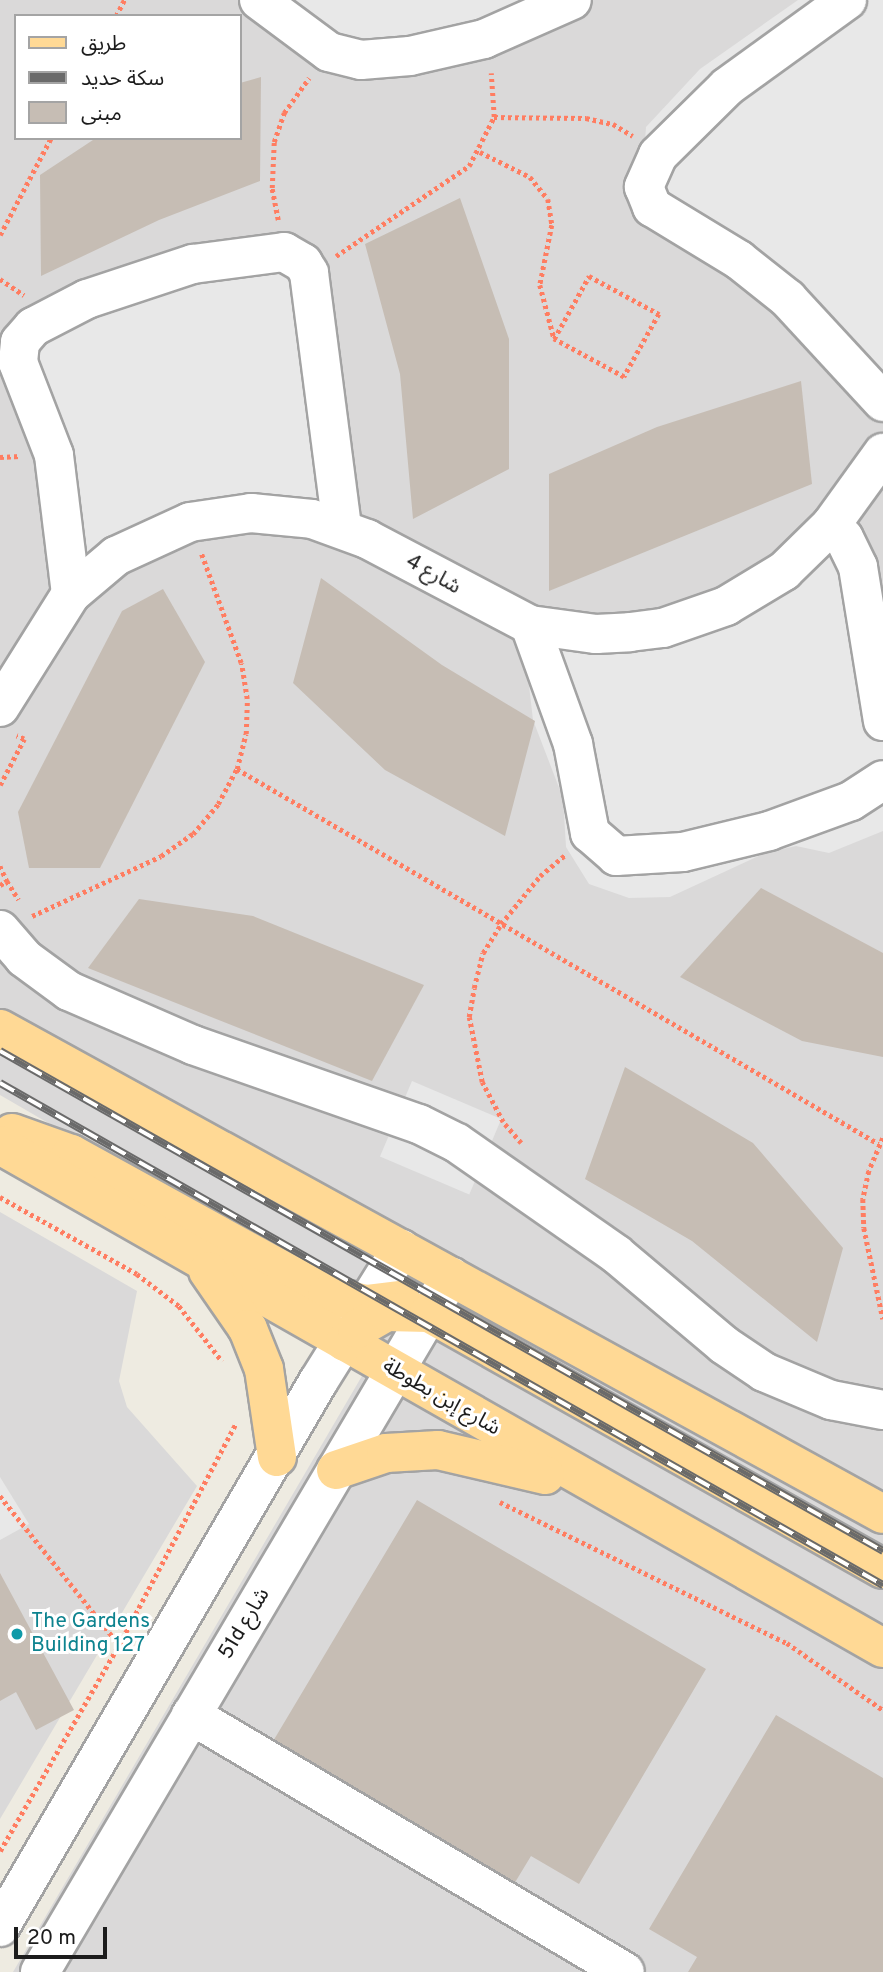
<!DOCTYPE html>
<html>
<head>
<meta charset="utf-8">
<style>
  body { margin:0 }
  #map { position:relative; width:883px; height:1972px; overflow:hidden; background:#eeebe1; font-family:Overpass,"Noto Sans Arabic",sans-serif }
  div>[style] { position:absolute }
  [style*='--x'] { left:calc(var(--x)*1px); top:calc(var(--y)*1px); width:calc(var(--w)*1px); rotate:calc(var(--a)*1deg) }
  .residential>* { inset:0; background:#dad9d9 }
  .parking>* { inset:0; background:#e8e8e8; transform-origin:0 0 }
  .building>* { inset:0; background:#c6bdb4 }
  .path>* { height:4.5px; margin-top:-2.25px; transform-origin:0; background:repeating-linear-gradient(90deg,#ff7d61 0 3.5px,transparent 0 7px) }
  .roads { filter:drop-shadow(2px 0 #a3a3a3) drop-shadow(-2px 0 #a3a3a3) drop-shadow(0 2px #a3a3a3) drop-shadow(0 -2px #a3a3a3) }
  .minor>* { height:38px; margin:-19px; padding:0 19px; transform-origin:19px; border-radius:19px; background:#fff }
  .major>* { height:38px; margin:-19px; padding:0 19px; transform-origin:19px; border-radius:19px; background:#ffd995 }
  .rail>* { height:8px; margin-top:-4px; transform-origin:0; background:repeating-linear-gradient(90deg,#fff 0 16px,#6a6a6a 0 32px); box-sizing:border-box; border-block:2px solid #6a6a6a }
  .dots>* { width:19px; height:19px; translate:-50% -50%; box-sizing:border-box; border:4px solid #fff; border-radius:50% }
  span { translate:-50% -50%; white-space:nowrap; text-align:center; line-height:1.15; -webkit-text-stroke:6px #fff; paint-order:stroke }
  .street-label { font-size:21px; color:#1c1c1c }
  .culture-label { font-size:21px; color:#0d838f }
  .left { translate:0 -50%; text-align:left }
  .legend { position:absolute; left:14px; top:14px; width:228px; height:126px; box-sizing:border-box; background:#fff; border:2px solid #a4a4a4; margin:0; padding:9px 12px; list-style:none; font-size:21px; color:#1c1c1c }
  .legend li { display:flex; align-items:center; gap:14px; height:35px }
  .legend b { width:35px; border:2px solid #a4a4a4 }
  .scale { position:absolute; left:14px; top:1927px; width:93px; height:32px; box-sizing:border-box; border:4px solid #1c1c1c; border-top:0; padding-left:9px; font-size:21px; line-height:24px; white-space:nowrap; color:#1c1c1c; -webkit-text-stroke:5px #fff; paint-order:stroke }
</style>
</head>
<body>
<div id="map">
  <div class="residential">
    <i style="clip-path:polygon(evenodd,0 0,883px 0,883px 1972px,13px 1972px,393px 1323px,0 1095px,0 0,16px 16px,240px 16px,240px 138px,16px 138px,16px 16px)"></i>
    <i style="clip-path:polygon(0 1212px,137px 1291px,119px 1381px,127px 1407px,197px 1486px,0 1819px)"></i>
  </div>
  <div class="parking">
    <i style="clip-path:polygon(290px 0,560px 0,373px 51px,322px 26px)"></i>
    <i style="clip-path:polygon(798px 0,883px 0,883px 409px,642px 184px,646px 127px,700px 69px)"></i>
    <i style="clip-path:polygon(315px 265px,336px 326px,340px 525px,272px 504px,91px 575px,11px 345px,103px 293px)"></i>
    <i style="clip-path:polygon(823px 549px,865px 595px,883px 692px,883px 831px,829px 853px,796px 846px,765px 853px,670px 897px,629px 898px,589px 884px,566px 847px,563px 798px,533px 720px,523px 634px,646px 649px,732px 625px,799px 578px)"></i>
    <i style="left:412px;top:1081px;width:97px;height:82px;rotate:23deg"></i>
    <i style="clip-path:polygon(0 1477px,29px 1524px,0 1540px)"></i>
  </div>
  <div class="building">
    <i style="clip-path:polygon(261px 77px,260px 181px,159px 220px,41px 276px,40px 175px,96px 138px,240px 138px,240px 83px)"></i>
    <i style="clip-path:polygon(460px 198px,509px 339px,509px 469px,413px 519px,400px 374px,365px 244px)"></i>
    <i style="clip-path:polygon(801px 381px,812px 484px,549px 591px,549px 474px,657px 427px)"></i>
    <i style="clip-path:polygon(321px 578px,442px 665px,535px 721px,505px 836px,385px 770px,293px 683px)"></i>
    <i style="clip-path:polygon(163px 589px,205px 662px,100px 868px,29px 868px,18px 812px,122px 611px)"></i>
    <i style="clip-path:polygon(761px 888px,883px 953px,883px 1057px,802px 1041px,680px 977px)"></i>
    <i style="clip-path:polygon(139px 899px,253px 916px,424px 985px,372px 1081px,88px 968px)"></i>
    <i style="clip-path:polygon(625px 1067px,753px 1143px,843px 1248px,817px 1342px,692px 1241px,585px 1179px)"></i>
    <i style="clip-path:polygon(417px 1500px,706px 1669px,579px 1884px,531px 1856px,511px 1889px,269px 1748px)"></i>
    <i style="clip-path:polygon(0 1573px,74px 1710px,36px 1730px,16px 1692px,0 1701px)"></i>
    <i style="clip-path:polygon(776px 1715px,883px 1778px,883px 1972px,688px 1972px,697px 1957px,649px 1929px)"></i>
  </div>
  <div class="path">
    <i style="--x:116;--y:16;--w:18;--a:-63"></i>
    <i style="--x:494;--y:117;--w:92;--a:0.6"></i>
    <i style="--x:586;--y:118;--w:28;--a:13"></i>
    <i style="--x:613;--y:124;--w:23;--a:31"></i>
    <i style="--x:480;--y:152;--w:56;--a:26.6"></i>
    <i style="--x:530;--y:177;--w:28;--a:51"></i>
    <i style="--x:548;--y:199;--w:26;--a:81"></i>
    <i style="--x:552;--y:225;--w:61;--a:101.3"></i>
    <i style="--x:540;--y:285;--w:55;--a:75.2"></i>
    <i style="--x:278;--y:220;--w:33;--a:-101"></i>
    <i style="--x:272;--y:188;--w:46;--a:-87.5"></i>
    <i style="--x:274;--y:142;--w:31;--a:-71"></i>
    <i style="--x:284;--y:113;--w:43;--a:-54.5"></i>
    <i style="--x:0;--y:235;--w:110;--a:-62.3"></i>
    <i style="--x:336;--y:256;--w:161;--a:-34.1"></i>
    <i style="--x:469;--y:166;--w:55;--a:-63"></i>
    <i style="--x:494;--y:117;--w:44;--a:-93.9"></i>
    <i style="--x:589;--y:276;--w:80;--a:28.5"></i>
    <i style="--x:659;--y:314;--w:72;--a:119.1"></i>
    <i style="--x:624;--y:377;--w:80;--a:-151.5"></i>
    <i style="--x:554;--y:339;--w:72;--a:-60.9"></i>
    <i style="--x:0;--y:279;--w:29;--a:34"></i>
    <i style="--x:0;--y:457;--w:20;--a:-3"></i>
    <i style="--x:237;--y:769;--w:743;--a:30.29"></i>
    <i style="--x:0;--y:785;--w:52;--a:-62.4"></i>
    <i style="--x:24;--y:739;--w:8;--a:-157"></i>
    <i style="--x:0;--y:866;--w:17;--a:65"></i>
    <i style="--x:0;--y:885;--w:8;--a:-30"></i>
    <i style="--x:7;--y:881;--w:22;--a:58"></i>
    <i style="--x:32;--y:916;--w:142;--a:-24.9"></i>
    <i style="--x:161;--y:856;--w:39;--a:-35"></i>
    <i style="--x:193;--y:834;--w:39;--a:-50"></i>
    <i style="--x:218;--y:804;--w:40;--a:-62"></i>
    <i style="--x:237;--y:769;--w:36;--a:-76"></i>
    <i style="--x:246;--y:734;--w:35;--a:-88"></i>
    <i style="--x:247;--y:699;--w:36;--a:-99"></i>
    <i style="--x:241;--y:663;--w:117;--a:-110"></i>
    <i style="--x:883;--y:1138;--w:36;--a:113"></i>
    <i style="--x:869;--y:1171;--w:29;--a:102"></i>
    <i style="--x:863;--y:1199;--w:29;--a:88"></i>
    <i style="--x:864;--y:1228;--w:93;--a:78.2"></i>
    <i style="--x:521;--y:1143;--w:28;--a:-131"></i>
    <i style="--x:503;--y:1122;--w:45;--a:-117.7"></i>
    <i style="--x:482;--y:1082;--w:66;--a:-101.3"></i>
    <i style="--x:469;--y:1017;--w:29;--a:-80"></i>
    <i style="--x:474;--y:988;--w:36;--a:-76"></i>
    <i style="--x:483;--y:953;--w:34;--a:-58"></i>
    <i style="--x:501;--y:924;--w:62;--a:-50.9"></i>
    <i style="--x:540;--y:876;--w:34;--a:-40"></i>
    <i style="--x:0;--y:1197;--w:157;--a:29.3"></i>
    <i style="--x:137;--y:1274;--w:53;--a:37.3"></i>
    <i style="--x:179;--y:1306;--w:70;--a:52"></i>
    <i style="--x:0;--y:1496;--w:192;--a:51.3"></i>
    <i style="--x:500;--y:1502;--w:320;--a:26.2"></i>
    <i style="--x:787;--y:1643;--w:117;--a:34.9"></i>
    <i style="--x:0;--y:1851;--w:238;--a:-60"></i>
    <i style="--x:119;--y:1645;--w:251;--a:-62.2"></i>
  </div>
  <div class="roads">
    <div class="minor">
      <i style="--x:259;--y:0;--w:87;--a:36.6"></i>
      <i style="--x:329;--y:52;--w:33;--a:14"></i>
      <i style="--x:361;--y:60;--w:49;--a:-4.7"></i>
      <i style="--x:410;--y:56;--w:76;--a:-12.9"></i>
      <i style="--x:484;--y:39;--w:96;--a:-23.9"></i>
      <i style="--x:847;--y:0;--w:148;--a:144.1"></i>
      <i style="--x:727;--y:87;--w:97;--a:135.4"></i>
      <i style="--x:658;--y:155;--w:35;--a:114"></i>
      <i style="--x:644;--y:187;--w:22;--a:68"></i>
      <i style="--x:652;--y:207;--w:102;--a:31.3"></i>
      <i style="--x:739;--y:260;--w:63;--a:38.5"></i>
      <i style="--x:788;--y:299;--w:140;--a:47.3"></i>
      <i style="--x:831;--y:525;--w:18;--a:45"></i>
      <i style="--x:844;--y:538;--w:32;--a:64"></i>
      <i style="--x:858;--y:567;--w:156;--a:80.8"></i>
      <i style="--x:71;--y:594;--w:140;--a:-97"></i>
      <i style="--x:54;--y:455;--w:100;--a:-111.2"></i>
      <i style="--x:18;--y:362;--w:20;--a:-84"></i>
      <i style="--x:20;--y:342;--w:20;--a:-49"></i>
      <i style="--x:33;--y:327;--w:61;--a:-27.4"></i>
      <i style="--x:87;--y:299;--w:112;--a:-18.3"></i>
      <i style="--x:193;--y:264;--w:92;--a:-7.5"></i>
      <i style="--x:284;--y:252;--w:22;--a:30"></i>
      <i style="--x:303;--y:263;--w:12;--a:59"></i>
      <i style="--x:309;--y:273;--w:257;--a:82.6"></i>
      <i style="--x:530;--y:625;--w:127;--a:70.1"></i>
      <i style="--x:573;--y:744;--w:91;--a:79.2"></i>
      <i style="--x:590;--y:833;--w:35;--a:41"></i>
      <i style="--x:616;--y:856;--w:67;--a:-3.4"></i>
      <i style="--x:683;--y:852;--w:89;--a:-13.7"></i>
      <i style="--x:769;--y:831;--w:87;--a:-20.1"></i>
      <i style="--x:851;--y:801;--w:38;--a:-33"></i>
      <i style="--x:0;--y:707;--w:133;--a:-57.9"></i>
      <i style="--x:71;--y:594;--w:59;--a:-40.2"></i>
      <i style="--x:116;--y:556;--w:81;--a:-24.7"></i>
      <i style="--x:190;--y:522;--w:62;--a:-8.4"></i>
      <i style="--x:251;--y:513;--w:61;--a:5.6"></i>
      <i style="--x:312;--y:519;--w:59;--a:20"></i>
      <i style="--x:367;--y:539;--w:184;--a:27.8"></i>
      <i style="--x:530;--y:625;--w:67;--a:7.8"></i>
      <i style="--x:596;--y:634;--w:34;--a:-3"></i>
      <i style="--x:630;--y:632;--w:33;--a:-7"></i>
      <i style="--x:663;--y:628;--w:67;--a:-19.2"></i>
      <i style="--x:726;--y:606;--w:68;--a:-31.1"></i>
      <i style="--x:784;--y:571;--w:66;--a:-44.4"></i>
      <i style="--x:831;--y:525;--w:89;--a:-54.2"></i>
      <i style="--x:0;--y:930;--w:37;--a:49"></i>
      <i style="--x:24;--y:958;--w:56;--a:36.3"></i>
      <i style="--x:69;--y:991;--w:135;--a:23.5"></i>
      <i style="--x:193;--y:1045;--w:239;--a:19.3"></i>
      <i style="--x:419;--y:1124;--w:42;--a:26.6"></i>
      <i style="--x:457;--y:1143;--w:194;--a:34.9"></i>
      <i style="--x:616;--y:1254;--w:141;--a:40.1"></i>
      <i style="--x:724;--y:1345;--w:48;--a:34"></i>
      <i style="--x:764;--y:1372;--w:73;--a:22.7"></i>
      <i style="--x:831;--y:1400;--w:53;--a:10.9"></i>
      <i style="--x:191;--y:1715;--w:504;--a:30.63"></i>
      <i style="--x:0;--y:1927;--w:631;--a:-59.74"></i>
      <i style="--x:318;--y:1382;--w:157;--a:-58"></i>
      <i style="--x:40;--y:1972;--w:808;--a:-59.44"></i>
    </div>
    <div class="major">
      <i style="--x:0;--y:1029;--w:1007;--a:28.78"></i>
      <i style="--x:12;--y:1133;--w:63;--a:19.6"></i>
      <i style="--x:71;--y:1154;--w:292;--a:28.8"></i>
      <i style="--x:327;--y:1295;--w:40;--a:13"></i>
      <i style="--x:366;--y:1304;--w:35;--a:-7"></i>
      <i style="--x:0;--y:1145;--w:1016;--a:29.67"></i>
      <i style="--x:208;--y:1271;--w:70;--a:55.4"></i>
      <i style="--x:248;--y:1329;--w:43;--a:68.2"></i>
      <i style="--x:264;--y:1369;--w:89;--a:81.6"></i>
      <i style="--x:345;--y:1342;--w:18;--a:-47"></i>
      <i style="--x:357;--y:1329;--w:34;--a:-30"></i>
      <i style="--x:386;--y:1312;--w:43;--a:1.3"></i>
      <i style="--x:429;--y:1313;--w:521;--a:29.42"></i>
      <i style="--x:336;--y:1470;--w:53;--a:-18.8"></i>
      <i style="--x:386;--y:1453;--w:52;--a:-3.3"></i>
      <i style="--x:438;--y:1450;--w:110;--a:13.2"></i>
    </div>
  </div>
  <div class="rail">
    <i style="--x:0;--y:1051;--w:1015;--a:29.52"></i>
    <i style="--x:0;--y:1083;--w:1016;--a:29.62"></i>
  </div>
  <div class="dots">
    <i style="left:17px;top:1634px;background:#0f9aa8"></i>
  </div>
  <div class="street-label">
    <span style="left:433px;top:575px;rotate:30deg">شارع 4</span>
    <span style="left:441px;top:1398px;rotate:30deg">شارع إبن بطوطة</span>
    <span style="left:245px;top:1624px;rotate:-59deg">51d شارع</span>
  </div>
  <div class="culture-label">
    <span class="left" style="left:31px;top:1634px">The Gardens<br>Building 127</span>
  </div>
  <ul class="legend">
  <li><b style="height:9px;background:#ffd995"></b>طريق</li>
  <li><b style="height:9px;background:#6a6a6a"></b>سكة حديد</li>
  <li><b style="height:19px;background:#c6bdb4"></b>مبنى</li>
  </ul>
  <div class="scale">20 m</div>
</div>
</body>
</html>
